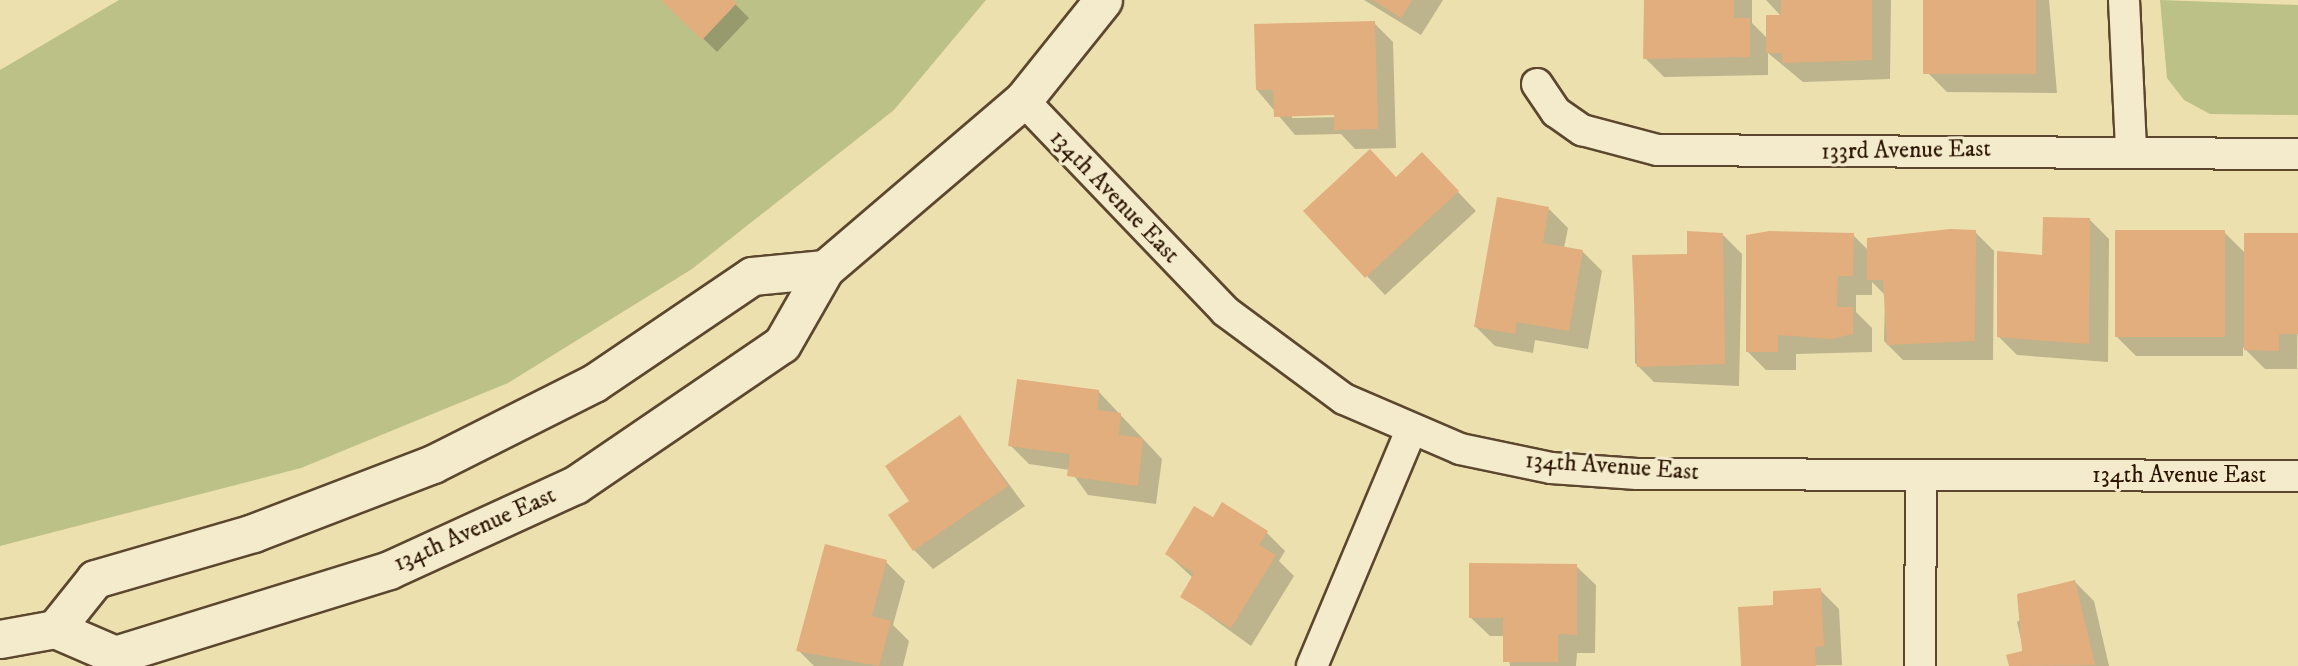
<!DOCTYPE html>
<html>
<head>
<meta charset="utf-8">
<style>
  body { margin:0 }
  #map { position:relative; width:2298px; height:666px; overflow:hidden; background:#ede0af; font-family:"IM FELL DW Pica",serif }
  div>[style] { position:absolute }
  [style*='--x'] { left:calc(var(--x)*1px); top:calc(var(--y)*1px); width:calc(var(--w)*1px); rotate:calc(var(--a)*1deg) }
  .green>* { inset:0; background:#bcc188 }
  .shadow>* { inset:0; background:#0003 }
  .building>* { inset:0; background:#e3ae7e; transform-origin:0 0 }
  .roads { filter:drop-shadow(2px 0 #5c472e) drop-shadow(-2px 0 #5c472e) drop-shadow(0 2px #5c472e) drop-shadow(0 -2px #5c472e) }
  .minor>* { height:30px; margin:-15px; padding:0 15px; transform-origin:15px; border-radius:15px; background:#f3ebcb }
  .tertiary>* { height:37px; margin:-18.5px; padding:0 18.5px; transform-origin:18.5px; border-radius:18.5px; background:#f3ebcb }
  span { translate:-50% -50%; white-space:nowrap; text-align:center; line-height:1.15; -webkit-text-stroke:6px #f3ebcb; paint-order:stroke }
  .street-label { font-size:24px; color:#2c1403 }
</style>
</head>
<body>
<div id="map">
  <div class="green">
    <i style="clip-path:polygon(119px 0,986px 0,894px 110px,692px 269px,508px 383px,301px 468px,0 546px,0 70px)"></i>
    <i style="clip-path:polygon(2160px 0,2298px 5px,2298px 115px,2210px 114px,2184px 100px,2167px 78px)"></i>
  </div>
  <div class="shadow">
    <i style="clip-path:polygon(664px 0,731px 0,749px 18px,717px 52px)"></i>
    <i style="clip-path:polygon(1364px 0,1443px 0,1421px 35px)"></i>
    <i style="clip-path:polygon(1645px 0,1752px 0,1752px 23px,1767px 38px,1782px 17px,1766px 0,1891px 0,1890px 79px,1803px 82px,1768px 53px,1768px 75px,1664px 77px,1645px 58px)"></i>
    <i style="clip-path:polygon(1926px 0,2049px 0,2057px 93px,1947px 92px,1928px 73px)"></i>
    <i style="clip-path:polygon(evenodd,1374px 23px,1393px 42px,1396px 148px,1355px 149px,1341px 134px,1295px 135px,1257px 90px,1374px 23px,1342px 113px,1343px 117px,1292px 118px,1292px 115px,1342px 113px)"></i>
    <i style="clip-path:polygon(1441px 174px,1476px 211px,1385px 295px,1367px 276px,1396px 179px)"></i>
    <i style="clip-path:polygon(1549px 209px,1568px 228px,1564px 248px,1583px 252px,1602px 271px,1588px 349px,1535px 340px,1533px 353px,1495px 346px,1476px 327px)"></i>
    <i style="clip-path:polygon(2090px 220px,2109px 239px,2108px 362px,2017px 355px,1998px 336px,2044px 257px)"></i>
    <i style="clip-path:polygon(1975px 232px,1994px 251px,1993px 360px,1903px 360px,1884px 341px,1885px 295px,1872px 282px,1872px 295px,1856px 295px,1856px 312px,1872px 328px,1872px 352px,1796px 354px,1796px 370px,1766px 370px,1747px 351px,1853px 235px,1869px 251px)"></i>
    <i style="clip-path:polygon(2224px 232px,2245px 253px,2298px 235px,2297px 369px,2265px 369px,2243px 347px,2243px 356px,2136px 356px,2117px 337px)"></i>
    <i style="clip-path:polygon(1723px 235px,1742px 254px,1739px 386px,1654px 382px,1635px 363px,1634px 256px,1689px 256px)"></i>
    <i style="clip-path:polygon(1098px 391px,1162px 459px,1156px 504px,1088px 495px,1070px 470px,1029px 464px,1010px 445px)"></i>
    <i style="clip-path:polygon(960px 418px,1025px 506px,933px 569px,914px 550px,911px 501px)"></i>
    <i style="clip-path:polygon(1213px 519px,1266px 532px,1285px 551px,1279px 561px,1294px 576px,1251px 646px,1182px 596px,1193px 578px,1167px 554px)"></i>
    <i style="clip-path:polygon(886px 562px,905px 581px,893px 625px,909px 641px,903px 666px,814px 666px,798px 650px)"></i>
    <i style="clip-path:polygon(1576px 566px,1596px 585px,1595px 653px,1577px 653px,1576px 666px,1510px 666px,1505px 636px,1490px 636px,1470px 617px)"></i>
    <i style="clip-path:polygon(2075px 582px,2094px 601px,2109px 666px,2010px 666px,2008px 656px,2024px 653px,2017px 622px)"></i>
    <i style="clip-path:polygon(1820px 590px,1839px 609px,1842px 665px,1743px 666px,1775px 606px)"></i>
  </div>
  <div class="building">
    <i style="clip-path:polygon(661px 0,733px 0,737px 3px,702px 40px)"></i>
    <i style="clip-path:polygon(1373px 0,1412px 0,1401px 18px)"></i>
    <i style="clip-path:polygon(1644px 0,1734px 0,1734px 18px,1750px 18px,1750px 57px,1643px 59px)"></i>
    <i style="clip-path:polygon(1781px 0,1872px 0,1872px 60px,1782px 63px,1782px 53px,1766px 53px,1766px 15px,1781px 15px)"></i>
    <i style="left:1923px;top:0;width:113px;height:74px"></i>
    <i style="clip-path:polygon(1375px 21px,1378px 129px,1334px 130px,1334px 115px,1274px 117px,1273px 90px,1256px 90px,1254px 24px)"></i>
    <i style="clip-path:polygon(1370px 149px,1396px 177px,1422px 152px,1459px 191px,1365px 278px,1303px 211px)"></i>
    <i style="clip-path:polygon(1497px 197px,1549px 207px,1543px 243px,1583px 250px,1569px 331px,1517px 322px,1515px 334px,1474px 327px)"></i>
    <i style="clip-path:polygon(2043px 217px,2090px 218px,2089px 344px,1997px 337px,1997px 251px,2042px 255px)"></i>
    <i style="clip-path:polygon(1950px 229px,1976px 230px,1975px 341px,1887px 345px,1883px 280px,1867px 280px,1867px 238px)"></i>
    <i style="left:2115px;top:230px;width:110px;height:107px"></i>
    <i style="clip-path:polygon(1687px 231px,1723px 233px,1725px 364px,1637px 367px,1632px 255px,1687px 254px)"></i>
    <i style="clip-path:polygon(1769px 231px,1854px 233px,1853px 276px,1838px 276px,1837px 307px,1853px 307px,1853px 334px,1832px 339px,1778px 335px,1778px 352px,1746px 352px,1746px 235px)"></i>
    <i style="clip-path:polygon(2244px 233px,2298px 233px,2298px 334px,2279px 334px,2279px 351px,2244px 350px)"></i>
    <i style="clip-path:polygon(1017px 379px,1099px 390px,1097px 410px,1121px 413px,1119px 435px,1143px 438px,1138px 486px,1067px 476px,1070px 454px,1008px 446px)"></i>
    <i style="clip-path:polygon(960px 415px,1008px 486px,913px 551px,888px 515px,909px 501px,885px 466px)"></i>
    <i style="clip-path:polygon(1222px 502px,1268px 531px,1259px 545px,1276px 555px,1231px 628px,1180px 597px,1194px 573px,1165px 554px,1194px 506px,1213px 517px)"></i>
    <i style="clip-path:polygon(825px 544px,887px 560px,872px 616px,891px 621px,879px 666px,796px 651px)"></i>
    <i style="clip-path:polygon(1469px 563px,1577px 564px,1577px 635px,1558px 634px,1558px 662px,1503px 662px,1503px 618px,1469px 618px)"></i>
    <i style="clip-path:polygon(2075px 580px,2095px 665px,2009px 666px,2006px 655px,2022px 651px,2017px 594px)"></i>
    <i style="clip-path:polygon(1821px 588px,1824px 646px,1815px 647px,1816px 666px,1741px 666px,1738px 607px,1773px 605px,1773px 591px)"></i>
  </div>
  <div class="roads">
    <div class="minor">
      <i style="--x:2124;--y:0;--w:148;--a:87.3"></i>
      <i style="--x:1537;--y:84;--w:34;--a:56"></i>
      <i style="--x:1556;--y:112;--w:32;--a:35"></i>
      <i style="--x:1582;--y:130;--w:78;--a:14.9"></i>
      <i style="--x:1657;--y:150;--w:641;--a:0.36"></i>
      <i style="--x:1023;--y:100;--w:292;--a:46.2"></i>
      <i style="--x:1225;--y:311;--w:148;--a:36.5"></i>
      <i style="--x:1344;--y:399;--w:126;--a:23.3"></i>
      <i style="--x:1460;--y:449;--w:93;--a:11.8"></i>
      <i style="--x:1551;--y:468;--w:86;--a:4"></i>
      <i style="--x:1637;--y:474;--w:661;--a:0.17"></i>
      <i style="--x:1312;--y:666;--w:256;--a:-67.2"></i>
      <i style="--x:1920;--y:666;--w:190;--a:-89.7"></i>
    </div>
    <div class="tertiary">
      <i style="--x:55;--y:629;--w:64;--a:-51.3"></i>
      <i style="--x:95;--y:579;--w:165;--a:-16.2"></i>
      <i style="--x:253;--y:533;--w:193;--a:-21"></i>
      <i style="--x:433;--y:464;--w:180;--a:-26.7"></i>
      <i style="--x:594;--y:383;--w:191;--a:-34.1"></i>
      <i style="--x:752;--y:276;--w:73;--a:-5.5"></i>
      <i style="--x:0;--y:639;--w:56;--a:-10.3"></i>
      <i style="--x:55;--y:629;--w:65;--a:23.4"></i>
      <i style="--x:115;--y:655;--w:287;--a:-17.2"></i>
      <i style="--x:389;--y:570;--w:205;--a:-24.6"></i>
      <i style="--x:575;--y:485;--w:250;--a:-34.3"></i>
      <i style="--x:782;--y:344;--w:86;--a:-60.2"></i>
      <i style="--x:825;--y:269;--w:260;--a:-40.5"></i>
      <i style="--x:1023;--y:100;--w:128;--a:-51.3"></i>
    </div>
  </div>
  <div class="street-label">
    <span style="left:1906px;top:151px;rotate:-1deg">133rd Avenue East</span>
    <span style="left:1114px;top:197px;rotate:46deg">134th Avenue East</span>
    <span style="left:1612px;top:467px;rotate:4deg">134th Avenue East</span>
    <span style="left:2179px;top:476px">134th Avenue East</span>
    <span style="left:475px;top:530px;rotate:-24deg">134th Avenue East</span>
  </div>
</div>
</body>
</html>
